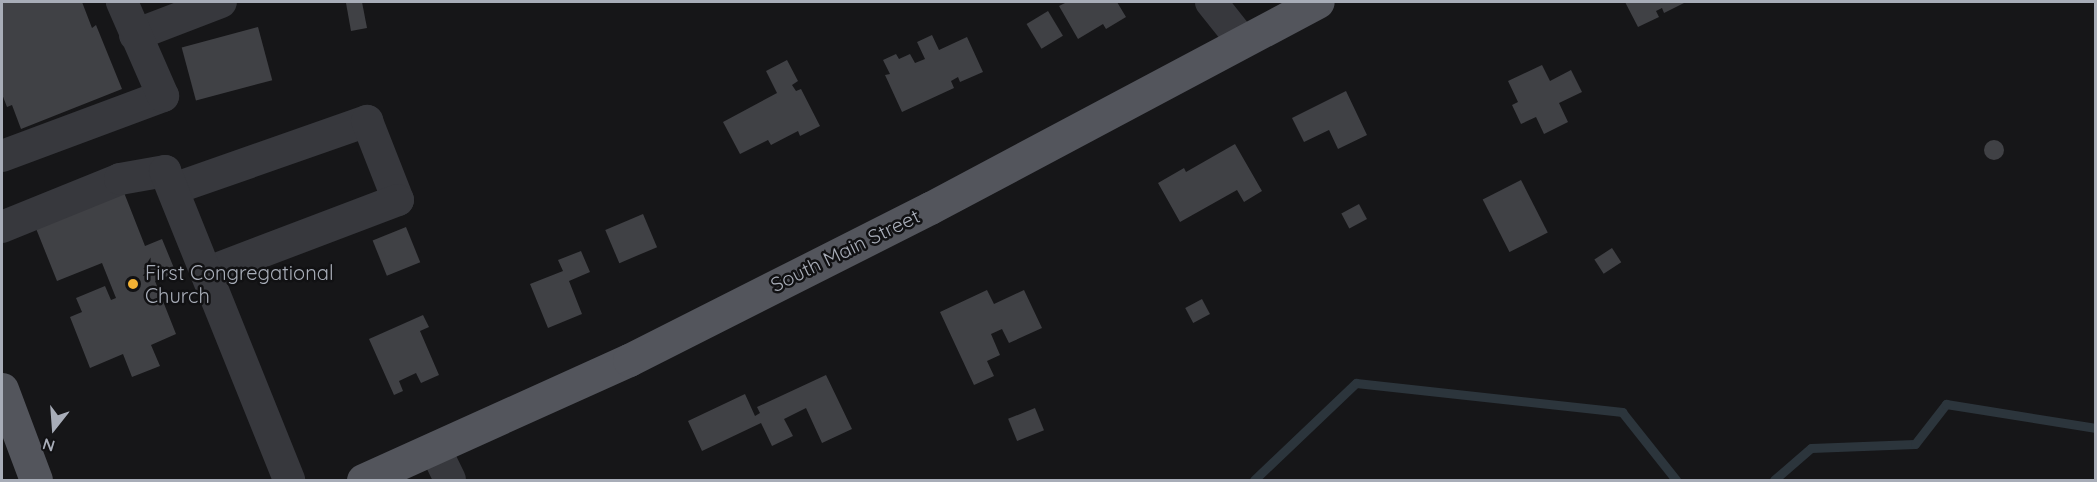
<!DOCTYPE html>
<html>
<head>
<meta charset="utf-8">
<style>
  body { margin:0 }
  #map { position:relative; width:2097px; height:482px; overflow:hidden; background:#161618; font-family:Quicksand,sans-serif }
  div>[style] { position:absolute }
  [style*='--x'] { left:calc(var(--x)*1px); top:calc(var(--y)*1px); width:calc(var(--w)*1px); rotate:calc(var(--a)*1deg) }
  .stream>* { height:9px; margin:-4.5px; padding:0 4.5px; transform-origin:4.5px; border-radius:4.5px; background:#2c353c }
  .building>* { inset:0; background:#404145; transform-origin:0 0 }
  .round { border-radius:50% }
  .minor>* { height:32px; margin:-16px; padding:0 16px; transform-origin:16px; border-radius:16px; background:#37383d }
  .major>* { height:33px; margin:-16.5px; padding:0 16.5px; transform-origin:16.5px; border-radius:16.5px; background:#53555c }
  .dots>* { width:16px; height:16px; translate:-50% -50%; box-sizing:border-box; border:3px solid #111113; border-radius:50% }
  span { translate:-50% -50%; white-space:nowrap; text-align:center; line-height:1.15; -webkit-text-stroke:5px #111113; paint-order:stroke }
  .street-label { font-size:20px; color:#a8adb8 }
  .poi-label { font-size:20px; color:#a8adb8 }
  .left { translate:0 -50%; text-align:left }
  .frame { position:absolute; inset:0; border:3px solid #a8adb8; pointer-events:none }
  .north { position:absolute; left:24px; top:398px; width:60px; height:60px; -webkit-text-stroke:4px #111113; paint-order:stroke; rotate:197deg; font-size:16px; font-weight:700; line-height:24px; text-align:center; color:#a8adb8 }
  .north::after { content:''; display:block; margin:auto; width:21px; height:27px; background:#a8adb8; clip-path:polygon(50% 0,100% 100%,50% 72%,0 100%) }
</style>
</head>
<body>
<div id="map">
  <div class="stream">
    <i style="--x:1254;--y:480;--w:141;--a:-43.6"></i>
    <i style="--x:1356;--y:383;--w:268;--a:6.2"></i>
    <i style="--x:1622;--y:412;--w:87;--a:51.5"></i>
    <i style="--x:1774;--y:480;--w:49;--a:-40.9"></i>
    <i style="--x:1811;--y:448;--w:104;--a:-2.2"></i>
    <i style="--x:1915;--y:444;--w:51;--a:-52.2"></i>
    <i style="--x:1946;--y:404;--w:152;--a:9.1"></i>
  </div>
  <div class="building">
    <i style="clip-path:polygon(2px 2px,82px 2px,92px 28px,96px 25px,122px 89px,21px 129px,12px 105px,7px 107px,2px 94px)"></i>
    <i style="clip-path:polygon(353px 2px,362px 2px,367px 28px,351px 31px,346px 3px)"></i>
    <i style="clip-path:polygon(1067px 2px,1117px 2px,1126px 17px,1106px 29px,1103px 24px,1078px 39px,1059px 6px)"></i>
    <i style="clip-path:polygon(1625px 2px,1686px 2px,1664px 13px,1662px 8px,1656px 11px,1659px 17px,1638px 27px)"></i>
    <i style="left:1048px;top:11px;width:29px;height:25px;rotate:59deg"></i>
    <i style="left:258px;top:27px;width:55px;height:79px;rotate:75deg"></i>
    <i style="clip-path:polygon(932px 35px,939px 50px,967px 37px,983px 72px,960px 82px,958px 77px,951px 81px,954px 88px,902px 112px,885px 75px,890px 74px,883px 60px,896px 54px,899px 59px,910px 54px,915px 63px,925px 59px,917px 42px)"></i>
    <i style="clip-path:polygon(787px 60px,798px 81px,792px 85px,796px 91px,801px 89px,820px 126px,800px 136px,798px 131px,771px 145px,768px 140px,740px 154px,723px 122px,777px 93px,766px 71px)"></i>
    <i style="clip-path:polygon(1542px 65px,1550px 81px,1571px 70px,1582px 92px,1559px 103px,1568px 122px,1544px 134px,1536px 117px,1521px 124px,1512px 105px,1518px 102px,1508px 81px)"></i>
    <i style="clip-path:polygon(1346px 91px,1367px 135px,1338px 149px,1329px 130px,1304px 142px,1292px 118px)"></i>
    <i class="round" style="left:1984px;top:140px;width:20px;height:20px"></i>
    <i style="clip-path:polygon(1235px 144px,1262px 191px,1244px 202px,1237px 190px,1180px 222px,1158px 183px,1184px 168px,1186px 172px)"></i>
    <i style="left:1521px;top:180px;width:59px;height:43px;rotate:63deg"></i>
    <i style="clip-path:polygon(123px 190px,145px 246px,162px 239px,176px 273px,155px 281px,176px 334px,151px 345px,160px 366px,132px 377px,123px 354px,90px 368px,70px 317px,82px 312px,76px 298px,105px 286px,111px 300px,116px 298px,102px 263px,57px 281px,35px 226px)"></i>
    <i style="left:1359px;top:204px;width:17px;height:20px;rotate:62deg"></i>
    <i style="left:643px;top:214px;width:36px;height:41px;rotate:67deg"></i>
    <i style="left:406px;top:227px;width:38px;height:36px;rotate:68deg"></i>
    <i style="left:1612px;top:248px;width:17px;height:21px;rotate:57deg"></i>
    <i style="clip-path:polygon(581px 251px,590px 272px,569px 281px,582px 314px,548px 328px,530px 284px,563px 271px,558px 260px)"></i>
    <i style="clip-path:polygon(987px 290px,994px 304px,1024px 290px,1042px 328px,1009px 343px,1002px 329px,991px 334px,1000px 355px,987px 361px,994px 376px,974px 385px,940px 312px)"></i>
    <i style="left:1202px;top:299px;width:17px;height:19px;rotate:62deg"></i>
    <i style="clip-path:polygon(423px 315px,429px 327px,420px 331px,439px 375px,421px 383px,416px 373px,399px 381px,403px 391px,394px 395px,369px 339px)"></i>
    <i style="clip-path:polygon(826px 375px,852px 429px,822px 443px,806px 408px,784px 419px,793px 436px,772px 446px,761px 423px,702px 451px,688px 421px,745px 394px,755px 416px,760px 413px,757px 407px)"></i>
    <i style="left:1035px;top:408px;width:24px;height:29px;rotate:68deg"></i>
  </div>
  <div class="minor">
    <i style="--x:1211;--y:2;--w:50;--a:51.5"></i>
    <i style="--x:135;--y:35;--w:92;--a:-21"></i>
    <i style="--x:2;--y:156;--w:172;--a:-20.4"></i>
    <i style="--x:163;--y:96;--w:103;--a:-113.6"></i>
    <i style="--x:173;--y:189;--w:206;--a:-19.3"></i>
    <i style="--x:367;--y:121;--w:85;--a:68.6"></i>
    <i style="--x:398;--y:200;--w:205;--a:159.2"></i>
    <i style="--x:2;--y:227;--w:127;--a:-22.1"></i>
    <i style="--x:120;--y:179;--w:46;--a:-10.1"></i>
    <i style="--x:165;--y:171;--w:333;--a:68.1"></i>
    <i style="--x:435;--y:449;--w:34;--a:64"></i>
  </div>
  <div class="major">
    <i style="--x:2;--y:389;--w:97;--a:69.5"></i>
    <i style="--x:363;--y:480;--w:292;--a:-24.3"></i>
    <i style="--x:629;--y:360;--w:337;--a:-26.8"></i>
    <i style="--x:930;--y:208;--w:439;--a:-28"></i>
  </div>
  <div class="dots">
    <i style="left:133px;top:284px;background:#f2b134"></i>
  </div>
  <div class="street-label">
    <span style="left:845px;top:250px;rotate:-26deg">South Main Street</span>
  </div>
  <div class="poi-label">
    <span class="left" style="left:145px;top:284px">First Congregational<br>Church</span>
  </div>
  <div class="frame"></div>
  <div class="north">N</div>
</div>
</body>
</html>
